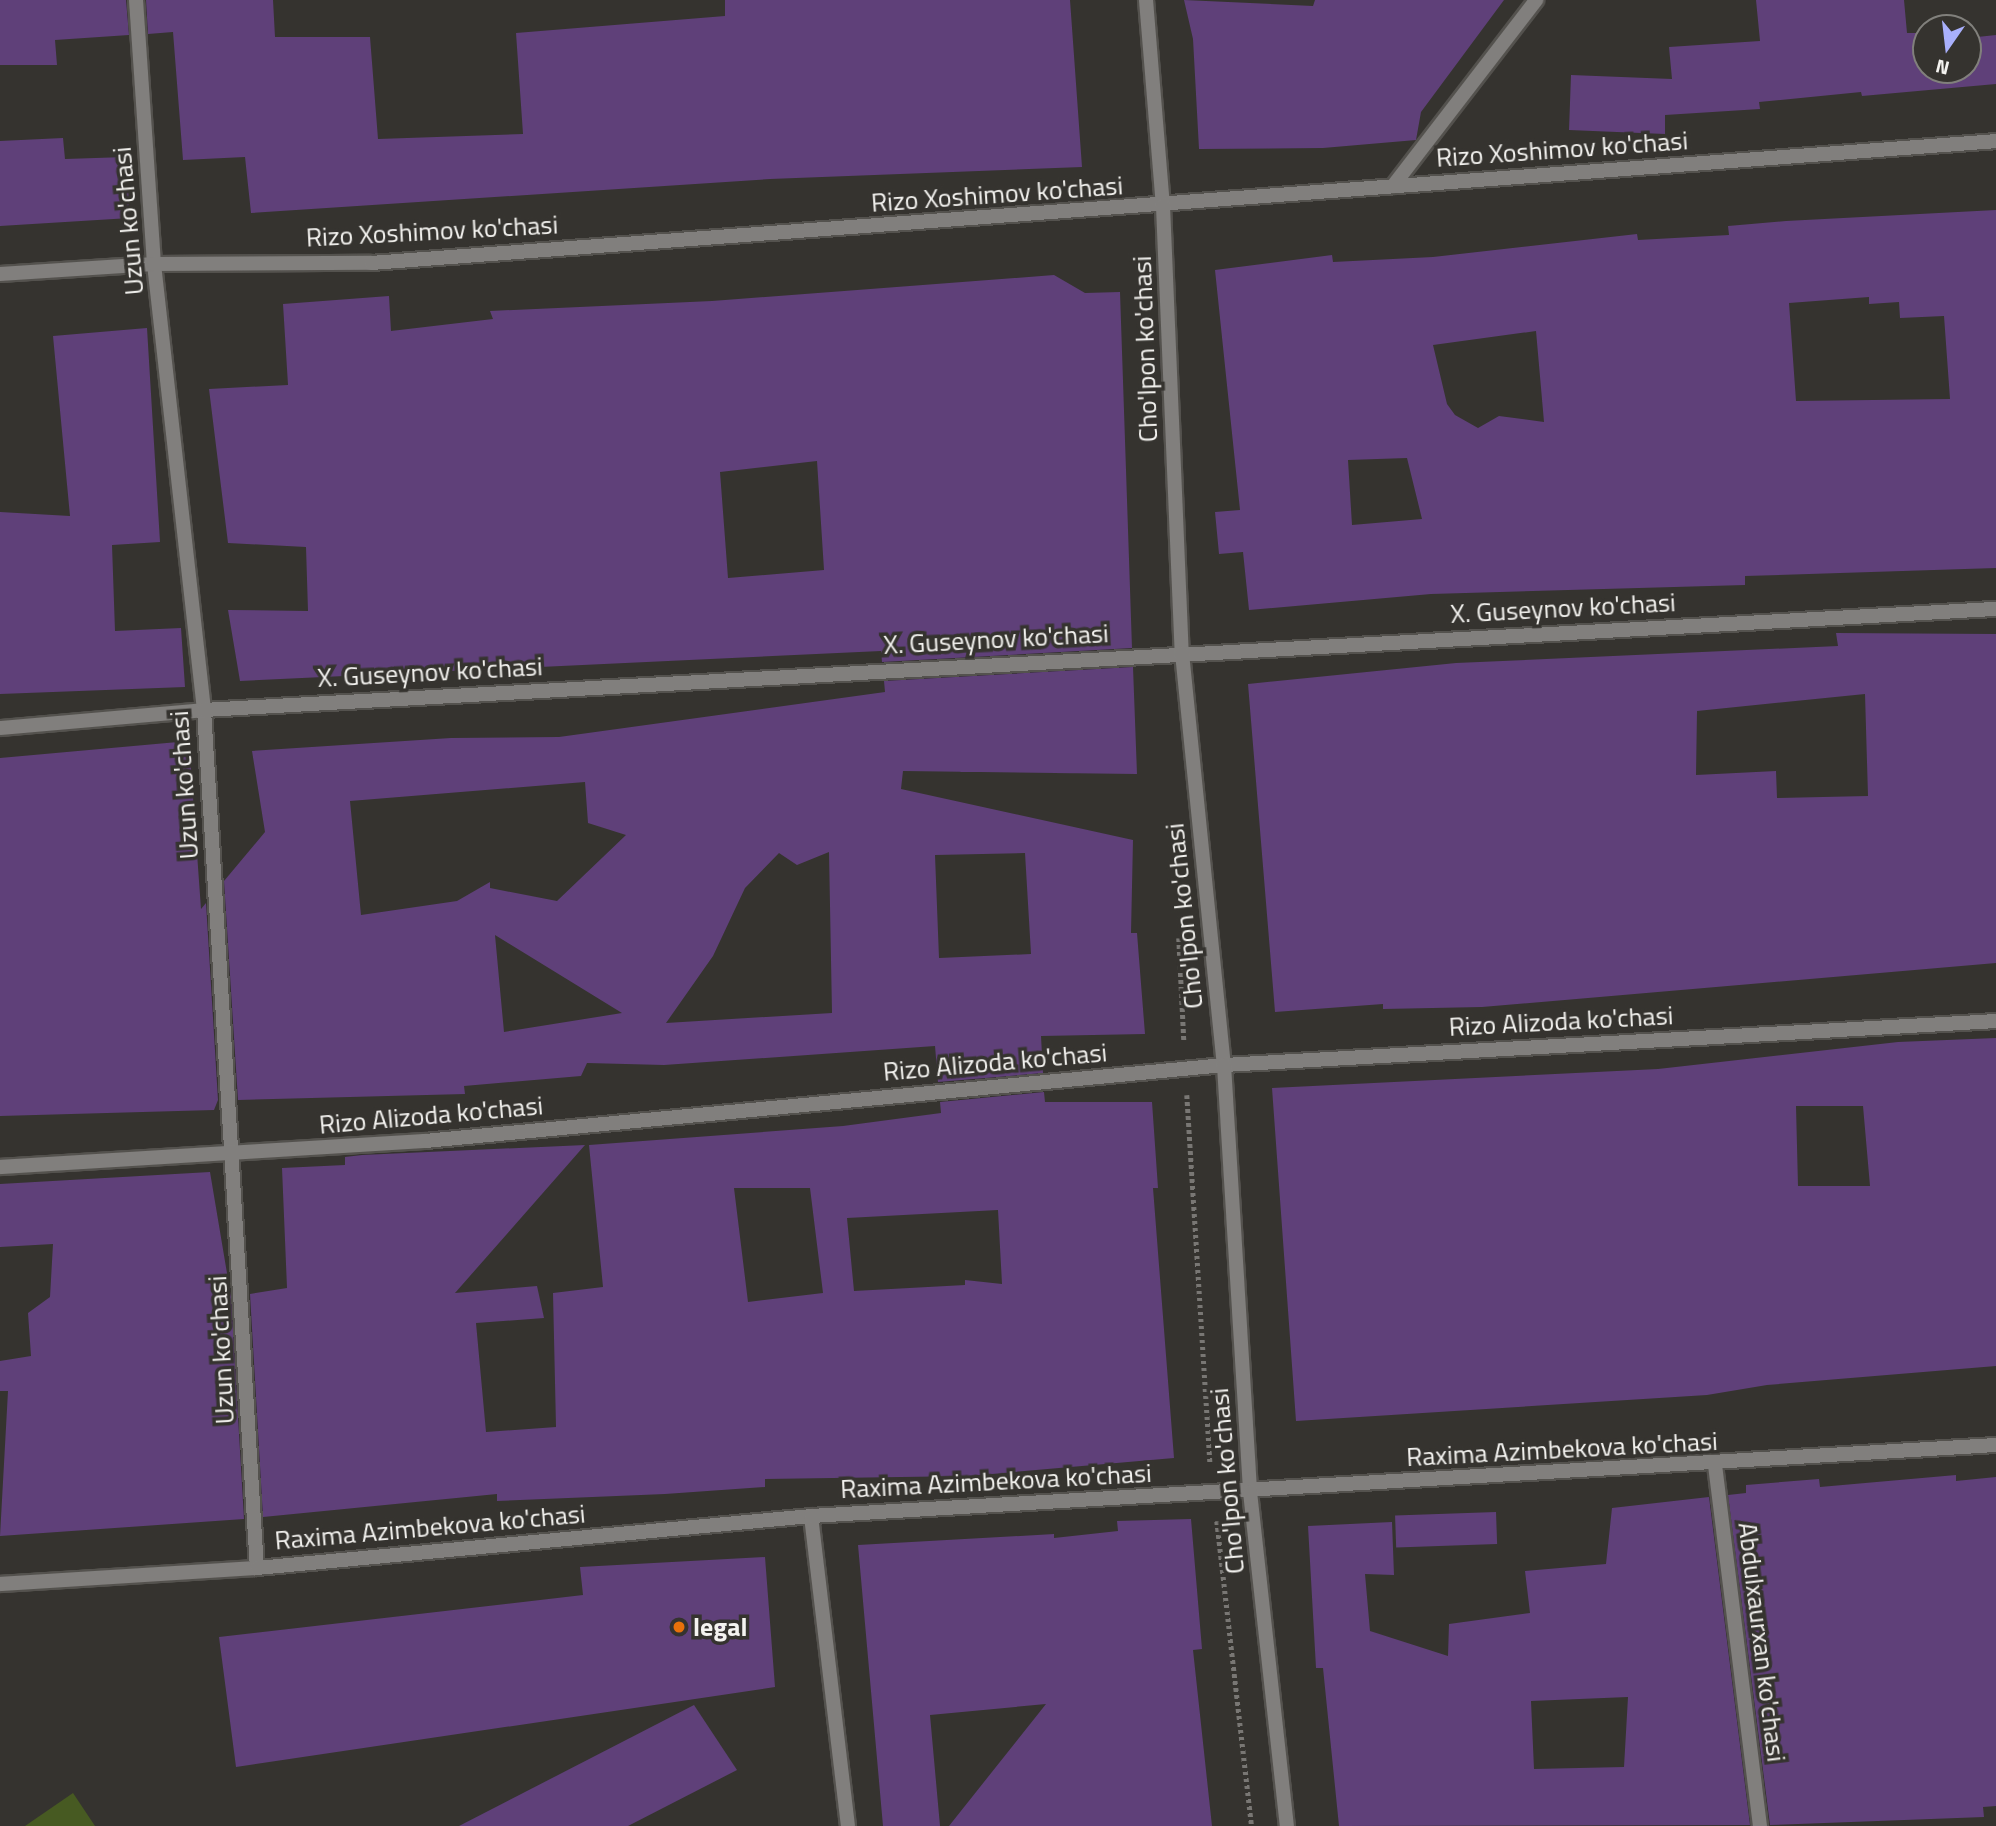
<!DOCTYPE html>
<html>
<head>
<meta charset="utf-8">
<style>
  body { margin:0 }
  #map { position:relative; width:1996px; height:1826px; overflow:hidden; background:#35332f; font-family:"Titillium Web",sans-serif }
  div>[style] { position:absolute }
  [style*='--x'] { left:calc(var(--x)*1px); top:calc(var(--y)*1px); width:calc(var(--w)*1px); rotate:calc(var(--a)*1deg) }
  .green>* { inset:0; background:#475a22 }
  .building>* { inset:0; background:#5f4079; transform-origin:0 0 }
  .path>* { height:4.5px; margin-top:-2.25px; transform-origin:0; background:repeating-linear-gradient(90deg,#797774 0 3.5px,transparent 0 7px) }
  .roads { filter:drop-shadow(2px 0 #54524e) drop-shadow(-2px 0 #54524e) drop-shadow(0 2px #54524e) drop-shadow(0 -2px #54524e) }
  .service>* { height:14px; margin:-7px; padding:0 7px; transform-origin:7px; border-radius:7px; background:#817f7d }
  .minor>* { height:14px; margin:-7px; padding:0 7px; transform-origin:7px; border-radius:7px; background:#817f7d }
  .tertiary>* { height:14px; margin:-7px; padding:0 7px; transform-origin:7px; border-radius:7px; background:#817f7d }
  .dots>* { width:19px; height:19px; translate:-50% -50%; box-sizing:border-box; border:4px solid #35332f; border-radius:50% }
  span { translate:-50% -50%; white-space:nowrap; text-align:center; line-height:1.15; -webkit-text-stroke:7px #35332f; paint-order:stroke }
  .street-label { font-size:26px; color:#f4f3f0 }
  .poi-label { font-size:26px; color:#f4f3f0; font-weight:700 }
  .left { translate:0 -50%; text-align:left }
  .north { position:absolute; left:1912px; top:14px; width:70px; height:70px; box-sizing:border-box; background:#35332f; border:2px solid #81807c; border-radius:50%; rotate:194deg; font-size:19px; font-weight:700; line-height:28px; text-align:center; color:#f4f3f0 }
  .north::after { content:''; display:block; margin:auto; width:24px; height:32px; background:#a9b0fc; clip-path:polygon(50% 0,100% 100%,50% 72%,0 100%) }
</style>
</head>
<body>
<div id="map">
  <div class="green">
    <i style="clip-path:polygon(73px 1793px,95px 1826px,25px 1826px)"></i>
  </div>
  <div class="building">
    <i style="clip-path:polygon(0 0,126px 0,129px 35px,55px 40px,57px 65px,0 65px)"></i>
    <i style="clip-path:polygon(146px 0,273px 0,275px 37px,370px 37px,378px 139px,523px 134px,516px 33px,725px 16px,725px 0,1070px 0,1082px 167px,770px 179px,251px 213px,245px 157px,183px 160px,173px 32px,148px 34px)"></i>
    <i style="clip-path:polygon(1184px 0,1313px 6px,1315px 0,1504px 0,1421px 112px,1416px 140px,1323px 148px,1199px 149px,1193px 39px)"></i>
    <i style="clip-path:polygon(1756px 0,1904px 0,1907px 33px,1923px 33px,1926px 42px,1926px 70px,1968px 70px,1968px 38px,1996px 35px,1996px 84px,1862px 96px,1861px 92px,1759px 102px,1760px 109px,1665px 115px,1665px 134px,1569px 130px,1571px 75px,1672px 79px,1669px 47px,1760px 41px)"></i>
    <i style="clip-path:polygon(63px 138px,65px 159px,126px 157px,130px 218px,0 226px,0 141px)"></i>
    <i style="clip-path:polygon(evenodd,1996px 210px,1996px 568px,1745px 576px,1745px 585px,1431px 594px,1249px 610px,1243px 552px,1219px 554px,1215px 512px,1240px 510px,1215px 270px,1332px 255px,1333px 262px,1433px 257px,1637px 234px,1638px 240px,1729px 235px,1728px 226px,1786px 221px,1996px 210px,1869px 297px,1869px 304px,1899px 302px,1900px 318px,1944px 316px,1950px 399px,1796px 401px,1789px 303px,1869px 297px,1996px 210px,1536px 331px,1544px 422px,1499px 416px,1478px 428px,1455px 415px,1447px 404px,1433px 345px,1536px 331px,1996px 210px,1407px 458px,1422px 519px,1352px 525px,1348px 460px,1407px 458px)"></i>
    <i style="clip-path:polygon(evenodd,1054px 275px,1085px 293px,1120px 292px,1132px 648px,882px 662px,881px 651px,240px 681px,228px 610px,308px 611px,306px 547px,228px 543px,209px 389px,288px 385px,283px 304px,389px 296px,391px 331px,493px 319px,490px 311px,712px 301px,1054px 275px,817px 461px,824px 570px,728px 578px,720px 472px,817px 461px)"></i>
    <i style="clip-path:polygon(147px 328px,160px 542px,112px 545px,115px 631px,181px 628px,185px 687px,0 694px,0 512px,70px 516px,53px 336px)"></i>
    <i style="clip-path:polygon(evenodd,1836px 633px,1996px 634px,1996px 963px,1482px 1007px,1383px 1009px,1383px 1004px,1275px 1012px,1248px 684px,1456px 663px,1838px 646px,1836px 633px,1865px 694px,1868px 796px,1777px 798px,1776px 771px,1696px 775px,1697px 711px,1865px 694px)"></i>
    <i style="clip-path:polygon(evenodd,1133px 667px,1137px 774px,903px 771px,901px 789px,1133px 840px,1131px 933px,1137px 933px,1145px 1034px,1041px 1036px,1043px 1073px,938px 1082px,935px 1046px,664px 1065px,587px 1063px,581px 1076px,464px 1086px,465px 1094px,238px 1100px,224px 881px,265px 832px,252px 751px,451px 738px,559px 737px,885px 692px,884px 681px,1133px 667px,585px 782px,588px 823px,626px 835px,557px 901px,490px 888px,490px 882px,457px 901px,361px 915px,350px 801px,585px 782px,1133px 667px,829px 852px,832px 1013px,666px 1023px,713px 956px,745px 888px,779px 853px,797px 865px,829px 852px,1133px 667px,1025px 853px,1031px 954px,939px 958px,935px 855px,1025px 853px,1133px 667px,495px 935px,622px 1013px,504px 1032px,495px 935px)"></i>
    <i style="clip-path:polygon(189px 741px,201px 909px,206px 903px,218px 1100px,214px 1110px,0 1116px,0 758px)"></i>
    <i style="clip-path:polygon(evenodd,1996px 1038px,1996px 1366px,1767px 1385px,1707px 1395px,1296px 1421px,1272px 1088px,1658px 1069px,1898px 1042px,1996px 1038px,1796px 1106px,1863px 1106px,1870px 1186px,1798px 1186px,1796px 1106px)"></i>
    <i style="clip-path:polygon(evenodd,1044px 1092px,1045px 1102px,1152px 1102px,1158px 1188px,1153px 1188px,1174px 1458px,969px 1476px,765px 1479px,765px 1487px,665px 1494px,497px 1501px,497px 1494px,263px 1517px,250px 1294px,287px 1288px,282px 1168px,345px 1165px,345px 1157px,362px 1155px,585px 1145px,455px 1293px,537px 1286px,544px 1318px,476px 1323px,486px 1432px,556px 1427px,553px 1293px,603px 1287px,589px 1145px,843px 1126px,941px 1113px,940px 1102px,1044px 1092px,734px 1188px,810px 1188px,823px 1293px,748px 1302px,734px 1188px,1044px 1092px,998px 1210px,1002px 1284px,965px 1280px,965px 1285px,854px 1291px,847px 1218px,998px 1210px)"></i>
    <i style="clip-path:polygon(210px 1172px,231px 1297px,244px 1519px,0 1536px,8px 1391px,0 1391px,0 1361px,31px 1356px,28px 1313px,50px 1297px,53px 1244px,0 1247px,0 1184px)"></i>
    <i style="clip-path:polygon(1956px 1475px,1956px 1481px,1996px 1477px,1996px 1806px,1983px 1807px,1984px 1817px,1770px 1825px,1728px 1495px,1746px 1493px,1746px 1485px,1819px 1479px,1820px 1487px)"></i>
    <i style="clip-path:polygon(evenodd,1709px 1497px,1750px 1825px,1339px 1826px,1323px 1668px,1316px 1668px,1308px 1526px,1392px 1522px,1394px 1575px,1365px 1574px,1370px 1631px,1448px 1656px,1449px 1624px,1530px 1613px,1525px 1571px,1606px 1564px,1612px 1508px,1709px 1497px,1628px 1697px,1624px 1767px,1534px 1769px,1531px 1701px,1628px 1697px)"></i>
    <i style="left:1496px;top:1512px;width:32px;height:101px;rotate:88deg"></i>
    <i style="clip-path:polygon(1191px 1519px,1202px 1649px,1193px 1650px,1212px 1826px,949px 1826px,1046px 1704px,930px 1715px,940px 1826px,883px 1826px,858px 1545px,1054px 1534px,1054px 1538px,1118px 1531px,1117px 1521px)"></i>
    <i style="clip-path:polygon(765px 1557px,775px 1687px,236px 1767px,219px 1637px,583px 1595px,580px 1567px)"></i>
    <i style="clip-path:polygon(694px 1705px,737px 1770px,628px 1826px,459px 1826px)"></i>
  </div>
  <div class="path">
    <i style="--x:1179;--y:938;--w:103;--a:87.2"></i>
    <i style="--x:1187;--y:1095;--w:370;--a:86.4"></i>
    <i style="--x:1217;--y:1521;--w:307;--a:83.5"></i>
  </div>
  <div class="roads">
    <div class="service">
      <i style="--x:1715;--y:1465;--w:364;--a:82.9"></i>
    </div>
    <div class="minor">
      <i style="--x:136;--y:0;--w:265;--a:86.1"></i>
      <i style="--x:154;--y:264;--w:449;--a:83.6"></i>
      <i style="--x:204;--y:710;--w:860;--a:86.47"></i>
      <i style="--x:1393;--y:186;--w:235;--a:-52.4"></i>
      <i style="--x:0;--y:274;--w:154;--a:-3.7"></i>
      <i style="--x:154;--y:264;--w:217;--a:-0.3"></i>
      <i style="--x:371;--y:263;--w:1630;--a:-4.29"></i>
      <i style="--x:0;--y:728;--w:205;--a:-5"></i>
      <i style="--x:204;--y:710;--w:1795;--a:-3.23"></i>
      <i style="--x:0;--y:1167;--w:426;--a:-3.5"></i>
      <i style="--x:425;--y:1141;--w:803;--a:-5.43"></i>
      <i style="--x:1224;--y:1065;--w:773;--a:-3.26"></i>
      <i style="--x:811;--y:1516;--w:312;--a:83.2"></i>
      <i style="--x:0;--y:1584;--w:257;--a:-3.6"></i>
      <i style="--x:257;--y:1568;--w:556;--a:-5.36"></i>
      <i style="--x:811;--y:1516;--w:1187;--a:-3.43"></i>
    </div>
    <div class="tertiary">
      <i style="--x:1146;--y:0;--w:207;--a:85.3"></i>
      <i style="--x:1163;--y:206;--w:447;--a:87.6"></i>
      <i style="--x:1182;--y:653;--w:414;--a:84.2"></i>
      <i style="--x:1224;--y:1065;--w:428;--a:86.5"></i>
      <i style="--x:1250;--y:1492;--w:336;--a:83.7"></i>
    </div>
  </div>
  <div class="dots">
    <i style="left:679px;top:1627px;background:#e8710a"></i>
  </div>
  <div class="street-label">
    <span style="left:1562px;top:149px;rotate:-4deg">Rizo Xoshimov ko'chasi</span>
    <span style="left:997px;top:194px;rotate:-4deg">Rizo Xoshimov ko'chasi</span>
    <span style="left:128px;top:221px;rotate:-95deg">Uzun ko'chasi</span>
    <span style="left:432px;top:231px;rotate:-3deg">Rizo Xoshimov ko'chasi</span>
    <span style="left:1145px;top:349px;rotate:-92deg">Cho'lpon ko'chasi</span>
    <span style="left:1563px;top:608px;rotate:-3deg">X. Guseynov ko'chasi</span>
    <span style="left:996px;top:639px;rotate:-3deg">X. Guseynov ko'chasi</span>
    <span style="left:430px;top:672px;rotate:-3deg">X. Guseynov ko'chasi</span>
    <span style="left:184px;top:785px;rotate:-94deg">Uzun ko'chasi</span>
    <span style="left:1184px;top:916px;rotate:-96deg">Cho'lpon ko'chasi</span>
    <span style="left:1561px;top:1021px;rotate:-3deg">Rizo Alizoda ko'chasi</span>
    <span style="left:995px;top:1062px;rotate:-5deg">Rizo Alizoda ko'chasi</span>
    <span style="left:431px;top:1115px;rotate:-5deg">Rizo Alizoda ko'chasi</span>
    <span style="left:221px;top:1350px;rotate:-93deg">Uzun ko'chasi</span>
    <span style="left:1562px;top:1449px;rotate:-3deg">Raxima Azimbekova ko'chasi</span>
    <span style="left:996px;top:1481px;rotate:-3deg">Raxima Azimbekova ko'chasi</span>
    <span style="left:1227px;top:1481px;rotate:-95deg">Cho'lpon ko'chasi</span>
    <span style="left:430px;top:1527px;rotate:-5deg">Raxima Azimbekova ko'chasi</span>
    <span style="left:1762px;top:1642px;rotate:83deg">Abdulxaurxan ko'chasi</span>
  </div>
  <div class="poi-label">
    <span class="left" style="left:693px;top:1627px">legal</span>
  </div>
  <div class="north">N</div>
</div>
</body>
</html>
